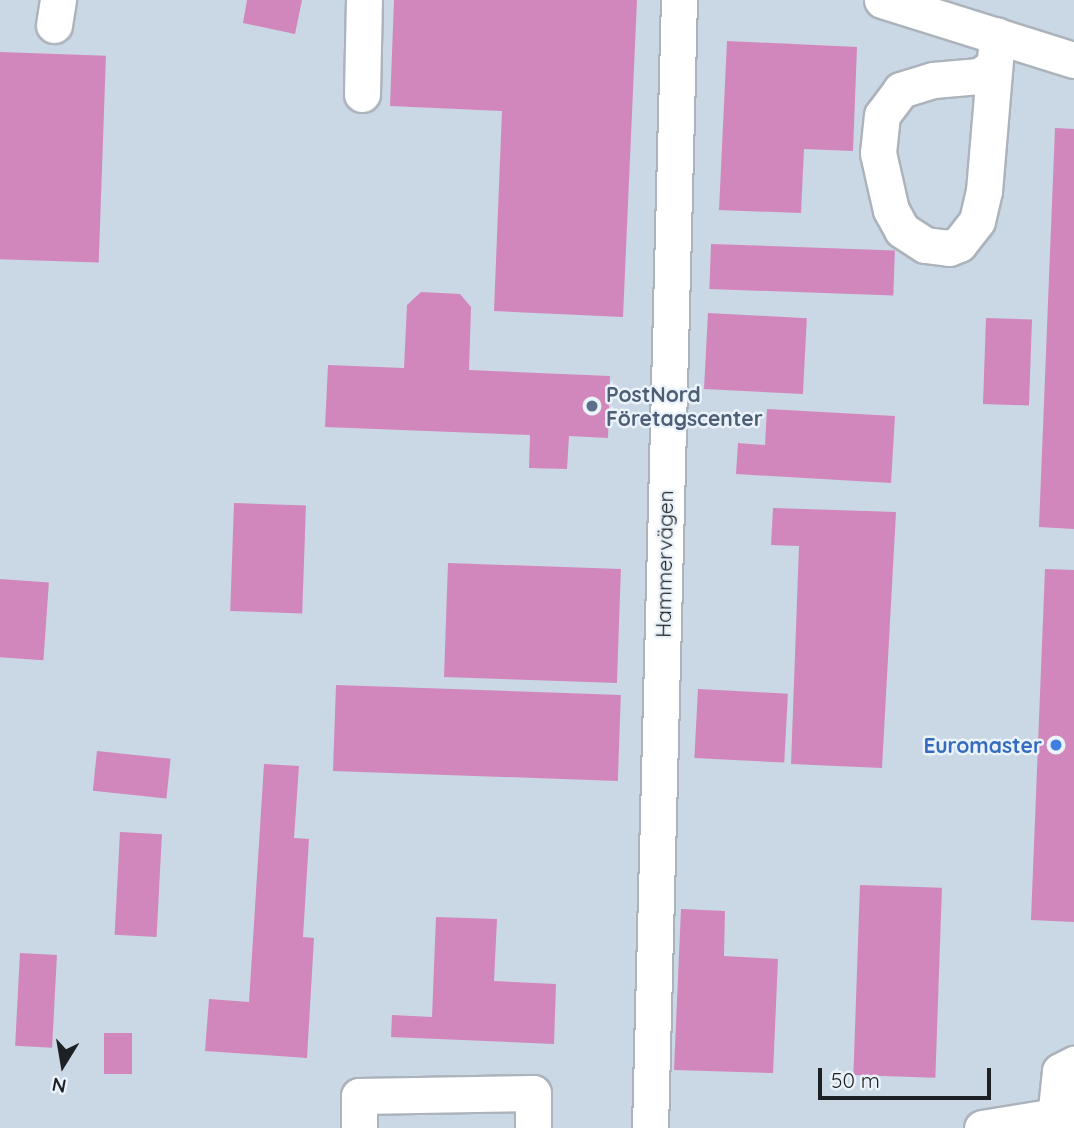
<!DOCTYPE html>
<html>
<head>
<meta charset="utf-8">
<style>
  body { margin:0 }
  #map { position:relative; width:1074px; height:1128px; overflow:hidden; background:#dde4ed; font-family:Quicksand,sans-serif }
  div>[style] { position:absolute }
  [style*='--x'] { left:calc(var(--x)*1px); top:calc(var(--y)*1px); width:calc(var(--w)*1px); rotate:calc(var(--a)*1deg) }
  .built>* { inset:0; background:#cad7e5 }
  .building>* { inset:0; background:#d287bc; transform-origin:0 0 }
  .roads { filter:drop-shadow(2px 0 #acb3bb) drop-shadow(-2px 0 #acb3bb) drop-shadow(0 2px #acb3bb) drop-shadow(0 -2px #acb3bb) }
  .minor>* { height:35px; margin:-17.5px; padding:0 17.5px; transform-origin:17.5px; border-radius:17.5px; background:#fff }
  .dots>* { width:19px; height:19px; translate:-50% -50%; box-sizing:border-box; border:4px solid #eaf2fa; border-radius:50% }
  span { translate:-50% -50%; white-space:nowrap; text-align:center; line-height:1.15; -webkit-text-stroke:5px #eaf2fa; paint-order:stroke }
  .service-label { font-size:21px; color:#4e5e75; font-weight:700 }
  .left { translate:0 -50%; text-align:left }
  .street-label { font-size:21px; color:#1e2124 }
  .shop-label { font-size:21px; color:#366cbe; font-weight:700 }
  .right { translate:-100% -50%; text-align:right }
  .north { position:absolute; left:28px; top:1030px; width:70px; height:70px; -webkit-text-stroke:5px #eaf2fa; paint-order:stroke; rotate:191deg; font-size:19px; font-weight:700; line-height:28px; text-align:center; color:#1e2124 }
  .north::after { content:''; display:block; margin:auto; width:24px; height:32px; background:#1e2124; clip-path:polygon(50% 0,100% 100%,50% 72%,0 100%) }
  .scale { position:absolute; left:818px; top:1068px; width:173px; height:32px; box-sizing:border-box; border:4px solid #1e2124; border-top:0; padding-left:9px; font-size:21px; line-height:24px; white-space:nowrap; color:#1e2124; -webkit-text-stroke:5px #eaf2fa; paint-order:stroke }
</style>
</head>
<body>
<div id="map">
  <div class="built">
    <i style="clip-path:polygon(0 0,1074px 0,1074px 1097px,980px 1110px,980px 1128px,0 1128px)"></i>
  </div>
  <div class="building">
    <i style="clip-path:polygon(247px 0,302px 0,295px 34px,243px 23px)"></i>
    <i style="clip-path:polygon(394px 0,637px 0,623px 317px,494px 311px,502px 111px,390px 106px)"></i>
    <i style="clip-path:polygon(727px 41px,857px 47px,853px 151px,804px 149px,801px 213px,719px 210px)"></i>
    <i style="left:0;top:52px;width:106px;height:207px;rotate:2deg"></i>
    <i style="clip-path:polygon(1055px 128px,1074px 129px,1074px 529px,1039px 527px)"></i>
    <i style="left:711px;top:244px;width:184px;height:45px;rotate:2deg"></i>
    <i style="clip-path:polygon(421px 292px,460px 294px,471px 307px,469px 370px,610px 376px,608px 438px,569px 436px,567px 469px,529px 468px,530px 435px,325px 427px,328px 365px,404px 368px,407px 305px)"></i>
    <i style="left:708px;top:313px;width:99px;height:76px;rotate:3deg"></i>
    <i style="left:986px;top:318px;width:46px;height:86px;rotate:2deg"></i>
    <i style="clip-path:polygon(767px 409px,895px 416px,891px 483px,736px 474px,738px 443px,765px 445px)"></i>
    <i style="left:234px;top:503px;width:72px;height:108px;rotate:2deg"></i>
    <i style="clip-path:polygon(773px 508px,896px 512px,882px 768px,791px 764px,799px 546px,771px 545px)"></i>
    <i style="left:448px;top:563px;width:173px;height:114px;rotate:2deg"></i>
    <i style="clip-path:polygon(1045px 569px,1074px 570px,1074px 922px,1031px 920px)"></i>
    <i style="left:0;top:579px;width:49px;height:78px;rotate:4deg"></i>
    <i style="left:336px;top:685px;width:285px;height:86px;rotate:2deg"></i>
    <i style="left:698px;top:689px;width:90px;height:69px;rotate:3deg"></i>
    <i style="left:97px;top:751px;width:74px;height:40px;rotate:6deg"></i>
    <i style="clip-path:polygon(264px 764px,299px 766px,294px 838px,309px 839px,303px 937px,314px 938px,307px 1058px,205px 1051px,209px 999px,249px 1002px)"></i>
    <i style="left:120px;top:832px;width:42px;height:103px;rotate:3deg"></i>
    <i style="left:860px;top:885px;width:82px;height:190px;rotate:2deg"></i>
    <i style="clip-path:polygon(681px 909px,725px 911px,724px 956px,778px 959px,773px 1073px,674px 1070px)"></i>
    <i style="clip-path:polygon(436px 917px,497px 919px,494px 981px,556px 984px,554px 1044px,391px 1037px,392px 1015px,432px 1017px)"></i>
    <i style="left:20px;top:953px;width:37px;height:93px;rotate:3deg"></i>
    <i style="left:104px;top:1033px;width:28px;height:41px"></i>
  </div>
  <div class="roads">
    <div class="minor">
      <i style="--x:882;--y:0;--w:201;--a:17.4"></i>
      <i style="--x:54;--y:25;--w:25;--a:-81"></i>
      <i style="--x:994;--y:66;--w:18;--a:146"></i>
      <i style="--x:979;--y:76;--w:46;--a:175"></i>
      <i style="--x:933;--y:80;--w:34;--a:163"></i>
      <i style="--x:901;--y:90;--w:31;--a:127"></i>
      <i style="--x:882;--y:115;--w:38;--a:96"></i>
      <i style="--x:878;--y:153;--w:58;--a:77.2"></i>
      <i style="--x:891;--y:210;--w:23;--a:61"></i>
      <i style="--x:902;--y:230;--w:27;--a:33"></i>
      <i style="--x:925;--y:245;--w:24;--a:7"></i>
      <i style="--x:949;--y:248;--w:11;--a:-22"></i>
      <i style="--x:959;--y:244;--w:29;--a:-52"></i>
      <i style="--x:977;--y:221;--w:31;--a:-77"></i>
      <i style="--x:984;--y:191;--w:156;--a:-85.2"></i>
      <i style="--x:362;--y:94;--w:94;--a:-88.8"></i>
      <i style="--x:1055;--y:1118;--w:47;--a:-83.9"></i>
      <i style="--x:1060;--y:1071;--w:16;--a:-27"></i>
      <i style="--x:359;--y:1128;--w:32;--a:-90"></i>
      <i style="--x:359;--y:1096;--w:174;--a:-1"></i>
      <i style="--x:533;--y:1093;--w:35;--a:90"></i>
      <i style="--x:650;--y:1128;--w:1128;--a:-88.53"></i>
      <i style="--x:982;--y:1128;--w:93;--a:-9.3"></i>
    </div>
  </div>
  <div class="dots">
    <i style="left:592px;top:406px;background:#5c6f8a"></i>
    <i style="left:1056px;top:745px;background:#3f7fe0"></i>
  </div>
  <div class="service-label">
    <span class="left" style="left:606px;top:406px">PostNord<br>Företagscenter</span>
  </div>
  <div class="street-label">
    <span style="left:664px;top:564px;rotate:-89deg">Hammervägen</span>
  </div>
  <div class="shop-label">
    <span class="right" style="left:1042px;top:745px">Euromaster</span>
  </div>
  <div class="north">N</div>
  <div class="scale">50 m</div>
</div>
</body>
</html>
